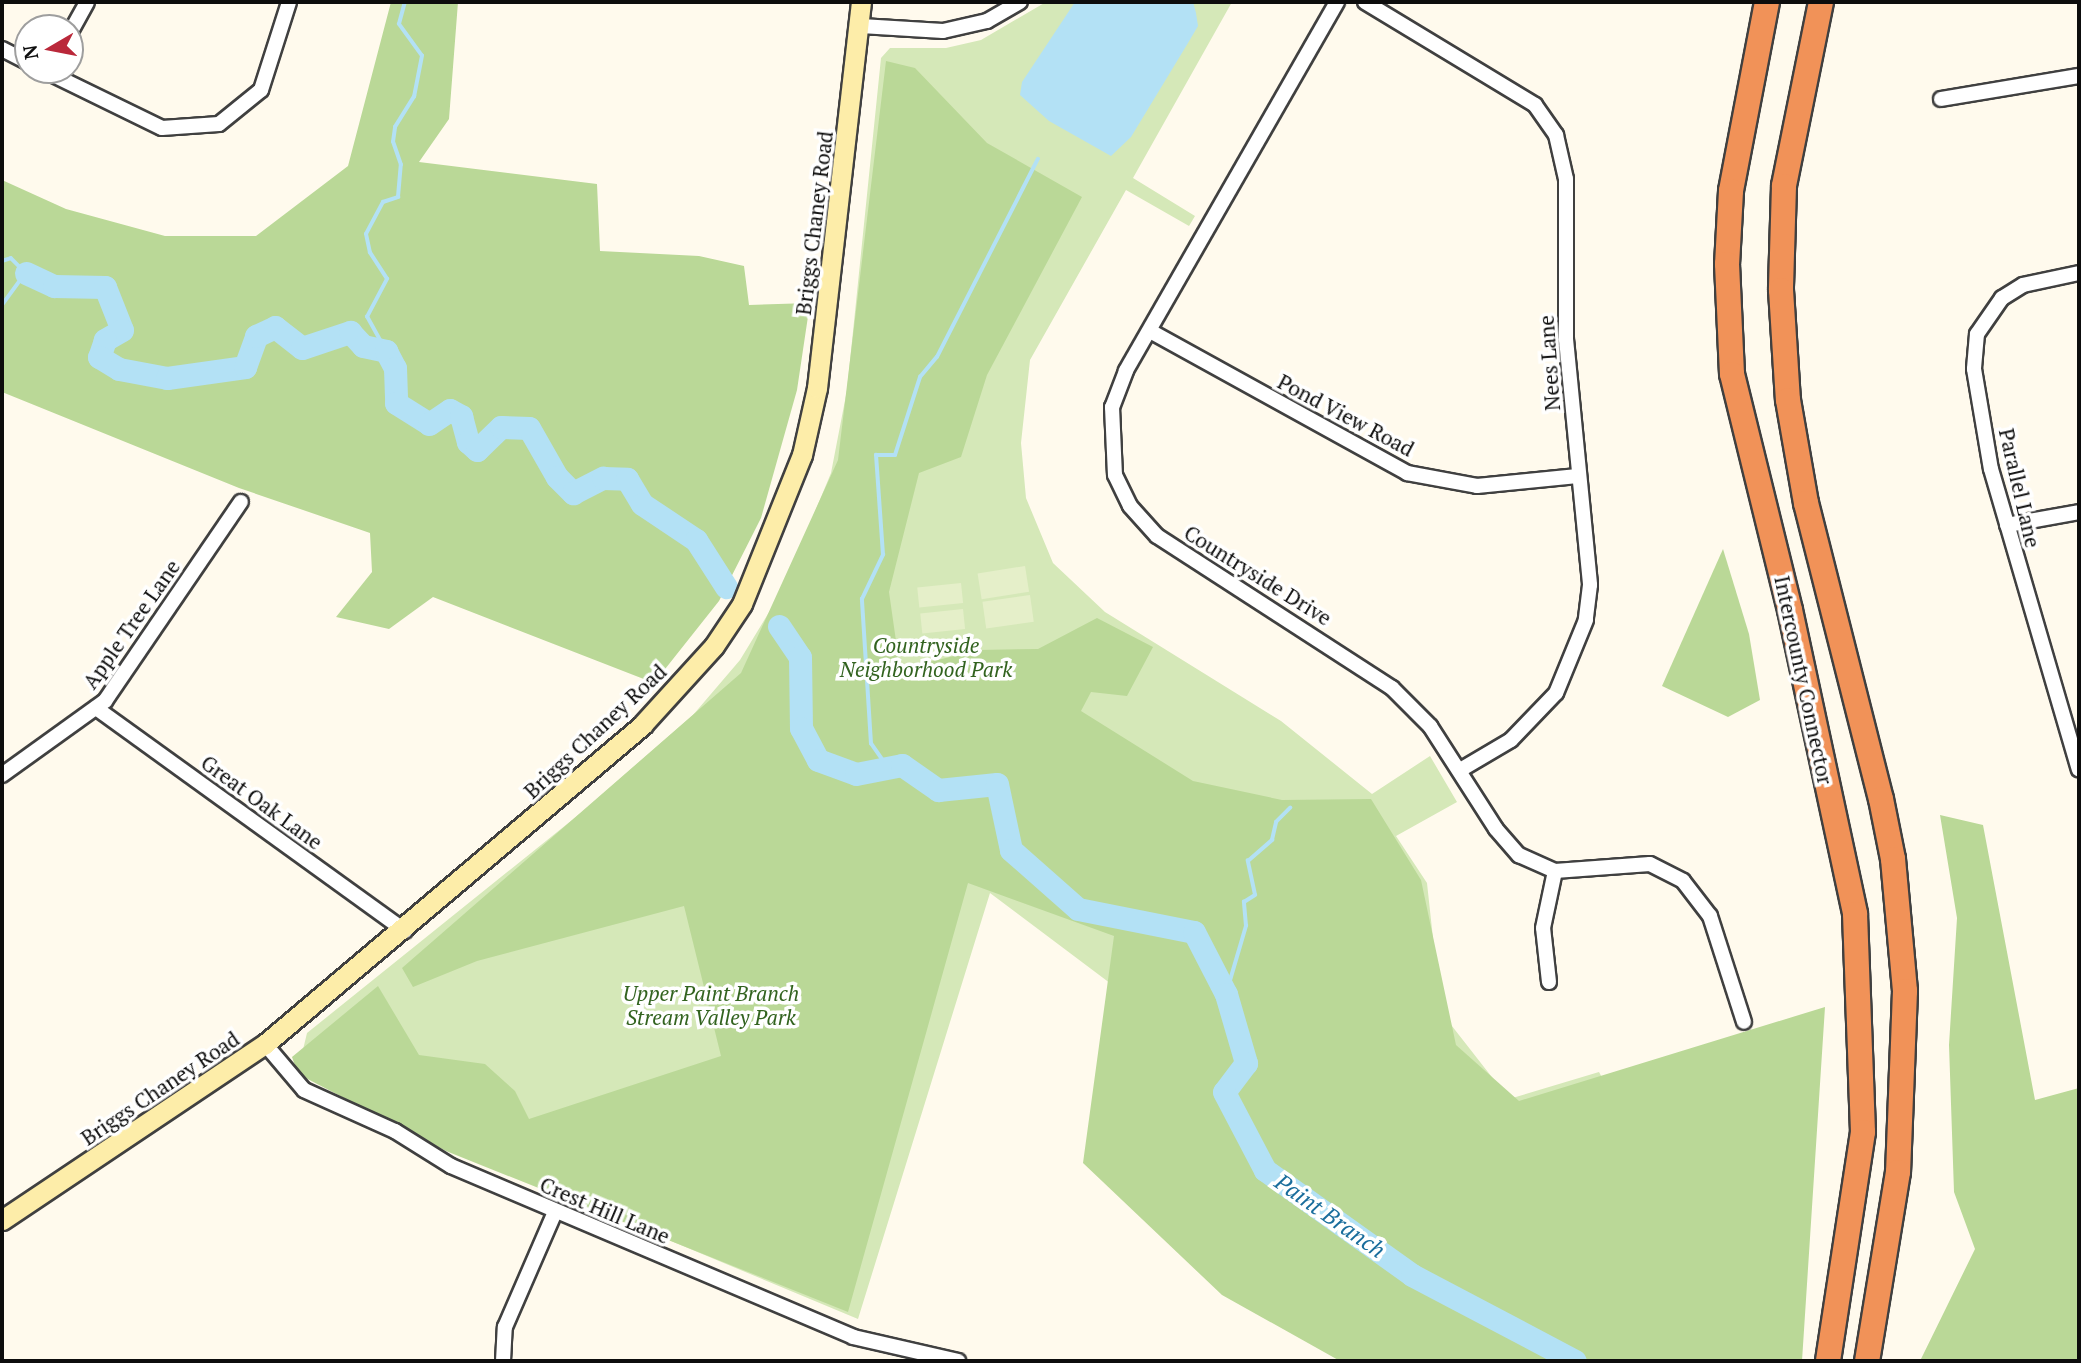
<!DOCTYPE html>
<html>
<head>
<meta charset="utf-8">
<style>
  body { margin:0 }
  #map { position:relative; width:2081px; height:1363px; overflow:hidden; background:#fffaed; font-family:"PT Serif",serif }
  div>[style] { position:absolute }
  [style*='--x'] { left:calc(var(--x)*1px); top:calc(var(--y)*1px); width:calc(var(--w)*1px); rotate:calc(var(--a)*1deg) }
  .green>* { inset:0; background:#d5e8b8 }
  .forest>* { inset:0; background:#bad897 }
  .pitch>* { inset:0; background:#e5efc9; transform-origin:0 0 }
  .water>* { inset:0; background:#b3e1f5 }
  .stream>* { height:3.5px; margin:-1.75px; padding:0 1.75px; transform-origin:1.75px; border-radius:1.75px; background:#b3e1f5 }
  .river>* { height:23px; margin:-11.5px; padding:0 11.5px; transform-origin:11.5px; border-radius:11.5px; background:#b3e1f5 }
  .roads { filter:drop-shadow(2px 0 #404040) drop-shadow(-2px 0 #404040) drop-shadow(0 2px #404040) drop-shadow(0 -2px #404040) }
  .minor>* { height:14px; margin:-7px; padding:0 7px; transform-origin:7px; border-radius:7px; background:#fff }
  .secondary>* { height:19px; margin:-9.5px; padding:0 9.5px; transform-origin:9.5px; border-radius:9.5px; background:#fdeda9 }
  .motorway>* { height:24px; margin:-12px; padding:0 12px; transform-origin:12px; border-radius:12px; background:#f19258 }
  span { translate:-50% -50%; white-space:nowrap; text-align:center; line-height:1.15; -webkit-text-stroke:7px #fff; paint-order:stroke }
  .street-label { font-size:21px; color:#0d0d0d }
  .park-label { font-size:21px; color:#32631f; font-style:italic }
  .water-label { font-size:23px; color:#196d9c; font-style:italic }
  .frame { position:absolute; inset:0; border:4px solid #0d0d0d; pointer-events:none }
  .north { position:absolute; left:14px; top:14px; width:70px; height:70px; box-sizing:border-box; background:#fff; border:2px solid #9e9e9e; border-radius:50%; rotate:260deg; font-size:19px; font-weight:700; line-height:28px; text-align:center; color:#0d0d0d }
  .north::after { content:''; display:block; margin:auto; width:24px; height:32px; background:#ba283a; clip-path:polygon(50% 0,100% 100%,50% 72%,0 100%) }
</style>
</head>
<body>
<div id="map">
  <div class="green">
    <i style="clip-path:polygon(1046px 2px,1232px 2px,1133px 178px,1195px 216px,1189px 226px,1126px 190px,1030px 360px,1021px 443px,1026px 498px,1053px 563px,1105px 612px,1281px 721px,1372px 794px,1430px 756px,1457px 802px,1396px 836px,1427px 883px,1441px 1012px,1509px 1099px,1599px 1072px,1696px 1248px,1781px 1361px,1215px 1062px,990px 893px,858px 1319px,496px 1168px,300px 1062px,307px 1033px,582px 812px,693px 715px,740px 660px,782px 591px,831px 473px,847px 390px,881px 58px,890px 48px,946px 48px,981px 40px)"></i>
  </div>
  <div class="forest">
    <i style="clip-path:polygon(391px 2px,458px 2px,449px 119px,419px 162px,597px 184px,600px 251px,699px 256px,744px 266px,749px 305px,810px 303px,797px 390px,761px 518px,719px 601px,654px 683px,433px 597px,389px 629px,336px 617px,372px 572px,370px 533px,239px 488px,2px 392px,2px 180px,66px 209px,165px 236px,256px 236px,348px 166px)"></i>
    <i style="clip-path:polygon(886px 61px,915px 68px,987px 143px,1082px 197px,987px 375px,961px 457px,919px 473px,889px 592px,900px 669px,979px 650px,1038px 649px,1097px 618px,1153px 647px,1127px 696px,1091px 692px,1081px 711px,1193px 781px,1282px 800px,1371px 799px,1421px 880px,1456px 1045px,1519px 1101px,1825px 1007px,1802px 1361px,1340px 1361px,1222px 1295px,1083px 1163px,1114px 936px,968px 883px,848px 1312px,446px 1151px,298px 1074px,292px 1057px,378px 986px,419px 1055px,485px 1064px,515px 1091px,529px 1119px,721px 1056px,684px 906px,477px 961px,413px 987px,402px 968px,741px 673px,838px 460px)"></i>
    <i style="clip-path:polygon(1723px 549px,1749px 634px,1760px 700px,1728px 717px,1662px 686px)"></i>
    <i style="clip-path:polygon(1940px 815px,1983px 825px,2035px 1100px,2079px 1088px,2079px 1361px,1920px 1361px,1975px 1249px,1954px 1192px,1949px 1045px,1957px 918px)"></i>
  </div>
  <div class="pitch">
    <i style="left:1025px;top:566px;width:26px;height:48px;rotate:81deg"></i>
    <i style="left:961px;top:583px;width:20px;height:44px;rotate:84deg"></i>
    <i style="left:1030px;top:595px;width:27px;height:48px;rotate:82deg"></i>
    <i style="left:963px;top:609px;width:20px;height:43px;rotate:84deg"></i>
  </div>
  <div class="water">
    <i style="clip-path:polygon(1075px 2px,1193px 2px,1196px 13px,1198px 26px,1188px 43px,1131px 137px,1111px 156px,1049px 121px,1020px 95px,1022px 82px)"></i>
  </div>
  <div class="stream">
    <i style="--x:2;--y:261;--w:9;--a:-18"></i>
    <i style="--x:11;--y:258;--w:21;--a:45"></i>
    <i style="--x:26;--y:273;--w:41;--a:126"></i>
    <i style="--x:386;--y:351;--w:39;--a:-119"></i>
    <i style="--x:367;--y:317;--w:43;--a:-62.2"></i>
    <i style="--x:387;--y:279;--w:31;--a:-123"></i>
    <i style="--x:370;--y:253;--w:19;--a:-102"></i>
    <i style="--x:366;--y:234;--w:36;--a:-62"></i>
    <i style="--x:383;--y:202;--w:16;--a:-18"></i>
    <i style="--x:398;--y:197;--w:32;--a:-85"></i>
    <i style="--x:401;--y:165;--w:24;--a:-109"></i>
    <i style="--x:393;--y:142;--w:15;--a:-82"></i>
    <i style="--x:395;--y:127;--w:36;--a:-58"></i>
    <i style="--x:414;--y:97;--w:42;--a:-79"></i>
    <i style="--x:422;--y:56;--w:39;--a:-126"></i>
    <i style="--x:399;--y:24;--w:23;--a:-75"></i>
    <i style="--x:888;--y:768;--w:29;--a:-125"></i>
    <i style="--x:871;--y:744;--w:145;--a:-93.6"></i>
    <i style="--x:862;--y:599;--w:49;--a:-64.5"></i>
    <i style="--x:883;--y:555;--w:100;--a:-94"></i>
    <i style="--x:876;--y:455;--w:19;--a:0"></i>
    <i style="--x:895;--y:455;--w:82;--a:-72.2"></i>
    <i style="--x:920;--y:377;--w:26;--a:-50"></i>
    <i style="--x:937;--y:357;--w:222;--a:-63"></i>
    <i style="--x:1226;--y:994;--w:71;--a:-73.6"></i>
    <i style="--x:1246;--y:926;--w:24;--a:-95"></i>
    <i style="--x:1244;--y:902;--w:13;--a:-32"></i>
    <i style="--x:1255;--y:895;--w:35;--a:-102"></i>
    <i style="--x:1248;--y:861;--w:32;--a:-41"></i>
    <i style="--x:1272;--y:840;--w:18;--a:-77"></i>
    <i style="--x:1276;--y:822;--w:20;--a:-45"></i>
  </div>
  <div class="river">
    <i style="--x:26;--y:273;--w:31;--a:25"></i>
    <i style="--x:54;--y:286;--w:51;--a:1.1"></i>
    <i style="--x:105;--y:287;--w:46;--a:68.4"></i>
    <i style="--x:122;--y:330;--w:20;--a:150"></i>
    <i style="--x:105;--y:340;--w:18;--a:109"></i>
    <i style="--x:99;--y:357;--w:23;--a:31"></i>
    <i style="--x:119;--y:369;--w:49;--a:10.6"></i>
    <i style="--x:167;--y:378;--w:79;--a:-8"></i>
    <i style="--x:245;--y:367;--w:33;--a:-70"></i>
    <i style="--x:256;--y:336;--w:21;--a:-25"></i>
    <i style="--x:275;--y:327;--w:34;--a:38"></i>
    <i style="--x:302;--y:348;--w:51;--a:-18.4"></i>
    <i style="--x:350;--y:332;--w:19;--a:47"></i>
    <i style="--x:363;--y:346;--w:24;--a:12"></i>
    <i style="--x:386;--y:351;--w:19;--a:62"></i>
    <i style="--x:395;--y:368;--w:35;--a:88"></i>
    <i style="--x:396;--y:403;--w:39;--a:32"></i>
    <i style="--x:429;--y:424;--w:25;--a:-34"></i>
    <i style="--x:450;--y:410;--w:13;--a:29"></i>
    <i style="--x:461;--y:416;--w:27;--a:75"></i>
    <i style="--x:468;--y:442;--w:12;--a:42"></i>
    <i style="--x:477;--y:450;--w:33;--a:-44"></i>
    <i style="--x:501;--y:427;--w:28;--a:2"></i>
    <i style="--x:529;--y:428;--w:56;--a:60.3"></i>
    <i style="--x:557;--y:477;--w:23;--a:45"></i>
    <i style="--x:573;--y:493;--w:34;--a:-27"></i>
    <i style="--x:603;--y:478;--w:24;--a:2"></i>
    <i style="--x:627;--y:479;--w:29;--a:59"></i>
    <i style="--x:642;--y:504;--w:65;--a:33.7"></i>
    <i style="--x:696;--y:540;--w:56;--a:57.4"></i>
    <i style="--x:779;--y:626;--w:37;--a:56"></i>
    <i style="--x:800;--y:657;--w:71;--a:89.2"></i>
    <i style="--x:801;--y:728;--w:36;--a:62"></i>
    <i style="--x:818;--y:760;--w:40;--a:20.2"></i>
    <i style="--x:856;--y:774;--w:47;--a:-11.1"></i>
    <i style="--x:902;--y:765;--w:44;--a:34.8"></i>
    <i style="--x:938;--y:790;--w:59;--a:-5.8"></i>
    <i style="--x:997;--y:784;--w:67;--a:78"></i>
    <i style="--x:1011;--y:850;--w:89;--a:41.4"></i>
    <i style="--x:1078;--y:909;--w:118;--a:11.2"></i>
    <i style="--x:1194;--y:932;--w:70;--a:62.7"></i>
    <i style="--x:1226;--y:994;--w:72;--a:73.8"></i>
    <i style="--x:1246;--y:1063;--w:36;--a:127"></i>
    <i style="--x:1224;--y:1092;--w:88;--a:62.3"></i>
    <i style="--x:1265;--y:1170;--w:181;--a:35.5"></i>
    <i style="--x:1412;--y:1275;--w:184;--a:27.8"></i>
  </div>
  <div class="roads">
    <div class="minor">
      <i style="--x:1337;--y:2;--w:425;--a:119.8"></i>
      <i style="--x:1126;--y:371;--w:39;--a:111"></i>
      <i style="--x:1112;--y:407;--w:68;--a:87.5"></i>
      <i style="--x:1115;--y:475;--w:34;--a:64"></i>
      <i style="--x:1130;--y:506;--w:40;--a:48"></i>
      <i style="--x:1157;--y:536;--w:280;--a:32.9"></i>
      <i style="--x:1392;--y:688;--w:54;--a:45"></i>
      <i style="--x:1430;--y:726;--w:122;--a:57.3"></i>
      <i style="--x:1496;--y:829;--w:35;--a:49"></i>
      <i style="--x:1519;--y:855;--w:39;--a:24"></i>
      <i style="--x:1555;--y:871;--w:95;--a:-4.2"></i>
      <i style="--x:1650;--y:864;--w:37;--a:27"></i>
      <i style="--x:1683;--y:881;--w:44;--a:52.4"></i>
      <i style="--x:1710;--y:916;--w:111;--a:72.2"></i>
      <i style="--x:1365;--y:2;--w:199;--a:31.2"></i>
      <i style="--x:1535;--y:105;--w:37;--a:55"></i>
      <i style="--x:1556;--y:135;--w:45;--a:77.2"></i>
      <i style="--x:1566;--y:179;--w:160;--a:90"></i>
      <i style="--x:1566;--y:339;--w:247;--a:84.4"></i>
      <i style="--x:1590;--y:585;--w:35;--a:97"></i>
      <i style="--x:1586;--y:620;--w:79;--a:112.3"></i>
      <i style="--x:1556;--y:693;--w:65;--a:133.8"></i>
      <i style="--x:1511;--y:740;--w:59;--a:149.5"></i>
      <i style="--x:861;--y:26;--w:82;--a:3.5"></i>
      <i style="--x:943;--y:31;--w:45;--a:-12.8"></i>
      <i style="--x:987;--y:21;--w:38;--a:-30"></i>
      <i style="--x:70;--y:33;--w:35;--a:-61"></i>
      <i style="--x:2;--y:49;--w:29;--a:27"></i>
      <i style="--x:43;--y:70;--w:132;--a:26"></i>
      <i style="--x:162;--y:128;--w:57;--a:-4"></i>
      <i style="--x:219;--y:124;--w:54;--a:-39"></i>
      <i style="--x:261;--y:90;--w:92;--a:-72.3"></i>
      <i style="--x:1941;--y:99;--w:140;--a:-9.5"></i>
      <i style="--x:2079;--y:273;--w:57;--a:167.9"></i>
      <i style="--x:2023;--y:285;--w:25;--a:148"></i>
      <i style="--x:2002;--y:298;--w:44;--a:124.8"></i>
      <i style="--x:1977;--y:334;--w:35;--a:95"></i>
      <i style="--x:1974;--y:369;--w:101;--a:80.4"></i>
      <i style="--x:1991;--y:469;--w:313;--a:73.7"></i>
      <i style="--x:1150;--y:331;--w:294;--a:28.9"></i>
      <i style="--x:1407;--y:473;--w:71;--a:10.5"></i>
      <i style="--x:1477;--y:486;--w:101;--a:-5.7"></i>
      <i style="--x:2007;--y:525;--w:73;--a:-10.2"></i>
      <i style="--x:96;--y:708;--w:381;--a:35.8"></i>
      <i style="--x:2;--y:775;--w:127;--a:-35.7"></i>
      <i style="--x:105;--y:701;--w:241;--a:-55.7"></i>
      <i style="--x:1549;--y:982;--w:54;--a:-96.3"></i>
      <i style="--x:1543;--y:928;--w:58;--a:-78.1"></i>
      <i style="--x:265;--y:1044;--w:60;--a:49.7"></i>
      <i style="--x:304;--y:1090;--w:100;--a:24.3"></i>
      <i style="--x:395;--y:1131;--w:66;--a:32"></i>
      <i style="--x:451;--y:1166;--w:437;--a:23"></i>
      <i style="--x:853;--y:1337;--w:108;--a:12.9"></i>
      <i style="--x:503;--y:1361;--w:34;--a:-87"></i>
      <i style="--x:505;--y:1327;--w:125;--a:-66.5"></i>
    </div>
    <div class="secondary">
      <i style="--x:2;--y:1220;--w:316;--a:-33.8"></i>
      <i style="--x:265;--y:1044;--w:495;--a:-40.2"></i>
      <i style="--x:643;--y:724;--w:105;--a:-47.7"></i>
      <i style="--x:714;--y:646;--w:50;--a:-56.3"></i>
      <i style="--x:742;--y:604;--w:161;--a:-68.1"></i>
      <i style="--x:802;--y:455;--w:69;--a:-77.4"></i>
      <i style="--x:817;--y:388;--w:388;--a:-83.5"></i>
    </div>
    <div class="motorway">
      <i style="--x:1767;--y:2;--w:192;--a:100.8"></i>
      <i style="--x:1731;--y:191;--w:73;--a:93.1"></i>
      <i style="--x:1727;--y:264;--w:110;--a:87.4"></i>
      <i style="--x:1732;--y:374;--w:243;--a:76.2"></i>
      <i style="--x:1790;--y:610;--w:311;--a:77.9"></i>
      <i style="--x:1855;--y:914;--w:218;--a:87.9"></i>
      <i style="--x:1863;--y:1132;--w:232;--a:98.7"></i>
      <i style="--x:1821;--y:2;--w:188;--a:101.4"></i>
      <i style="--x:1784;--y:186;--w:104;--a:91.7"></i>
      <i style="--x:1781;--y:290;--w:110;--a:86.4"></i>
      <i style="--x:1788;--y:400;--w:105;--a:80.1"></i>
      <i style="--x:1806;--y:503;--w:305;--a:75.8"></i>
      <i style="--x:1881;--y:799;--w:61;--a:78.7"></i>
      <i style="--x:1893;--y:859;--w:133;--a:84.8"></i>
      <i style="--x:1905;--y:991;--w:181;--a:92.2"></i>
      <i style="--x:1898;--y:1172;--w:192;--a:99.3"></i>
    </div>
  </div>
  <div class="street-label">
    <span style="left:814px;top:223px;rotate:-83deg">Briggs Chaney Road</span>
    <span style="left:1549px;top:363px;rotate:-94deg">Nees Lane</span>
    <span style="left:1346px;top:415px;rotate:28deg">Pond View Road</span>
    <span style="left:2020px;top:488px;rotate:77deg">Parallel Lane</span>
    <span style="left:1258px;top:575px;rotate:32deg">Countryside Drive</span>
    <span style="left:131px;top:624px;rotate:-55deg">Apple Tree Lane</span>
    <span style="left:1804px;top:680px;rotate:78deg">Intercounty Connector</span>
    <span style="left:595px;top:731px;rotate:-43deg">Briggs Chaney Road</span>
    <span style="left:262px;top:802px;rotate:36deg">Great Oak Lane</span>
    <span style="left:160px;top:1088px;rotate:-34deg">Briggs Chaney Road</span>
    <span style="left:605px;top:1210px;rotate:23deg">Crest Hill Lane</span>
  </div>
  <div class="park-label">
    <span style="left:926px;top:657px">Countryside<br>Neighborhood Park</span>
    <span style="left:711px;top:1005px">Upper Paint Branch<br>Stream Valley Park</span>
  </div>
  <div class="water-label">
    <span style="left:1330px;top:1216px;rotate:35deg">Paint Branch</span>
  </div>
  <div class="frame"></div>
  <div class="north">N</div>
</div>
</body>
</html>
